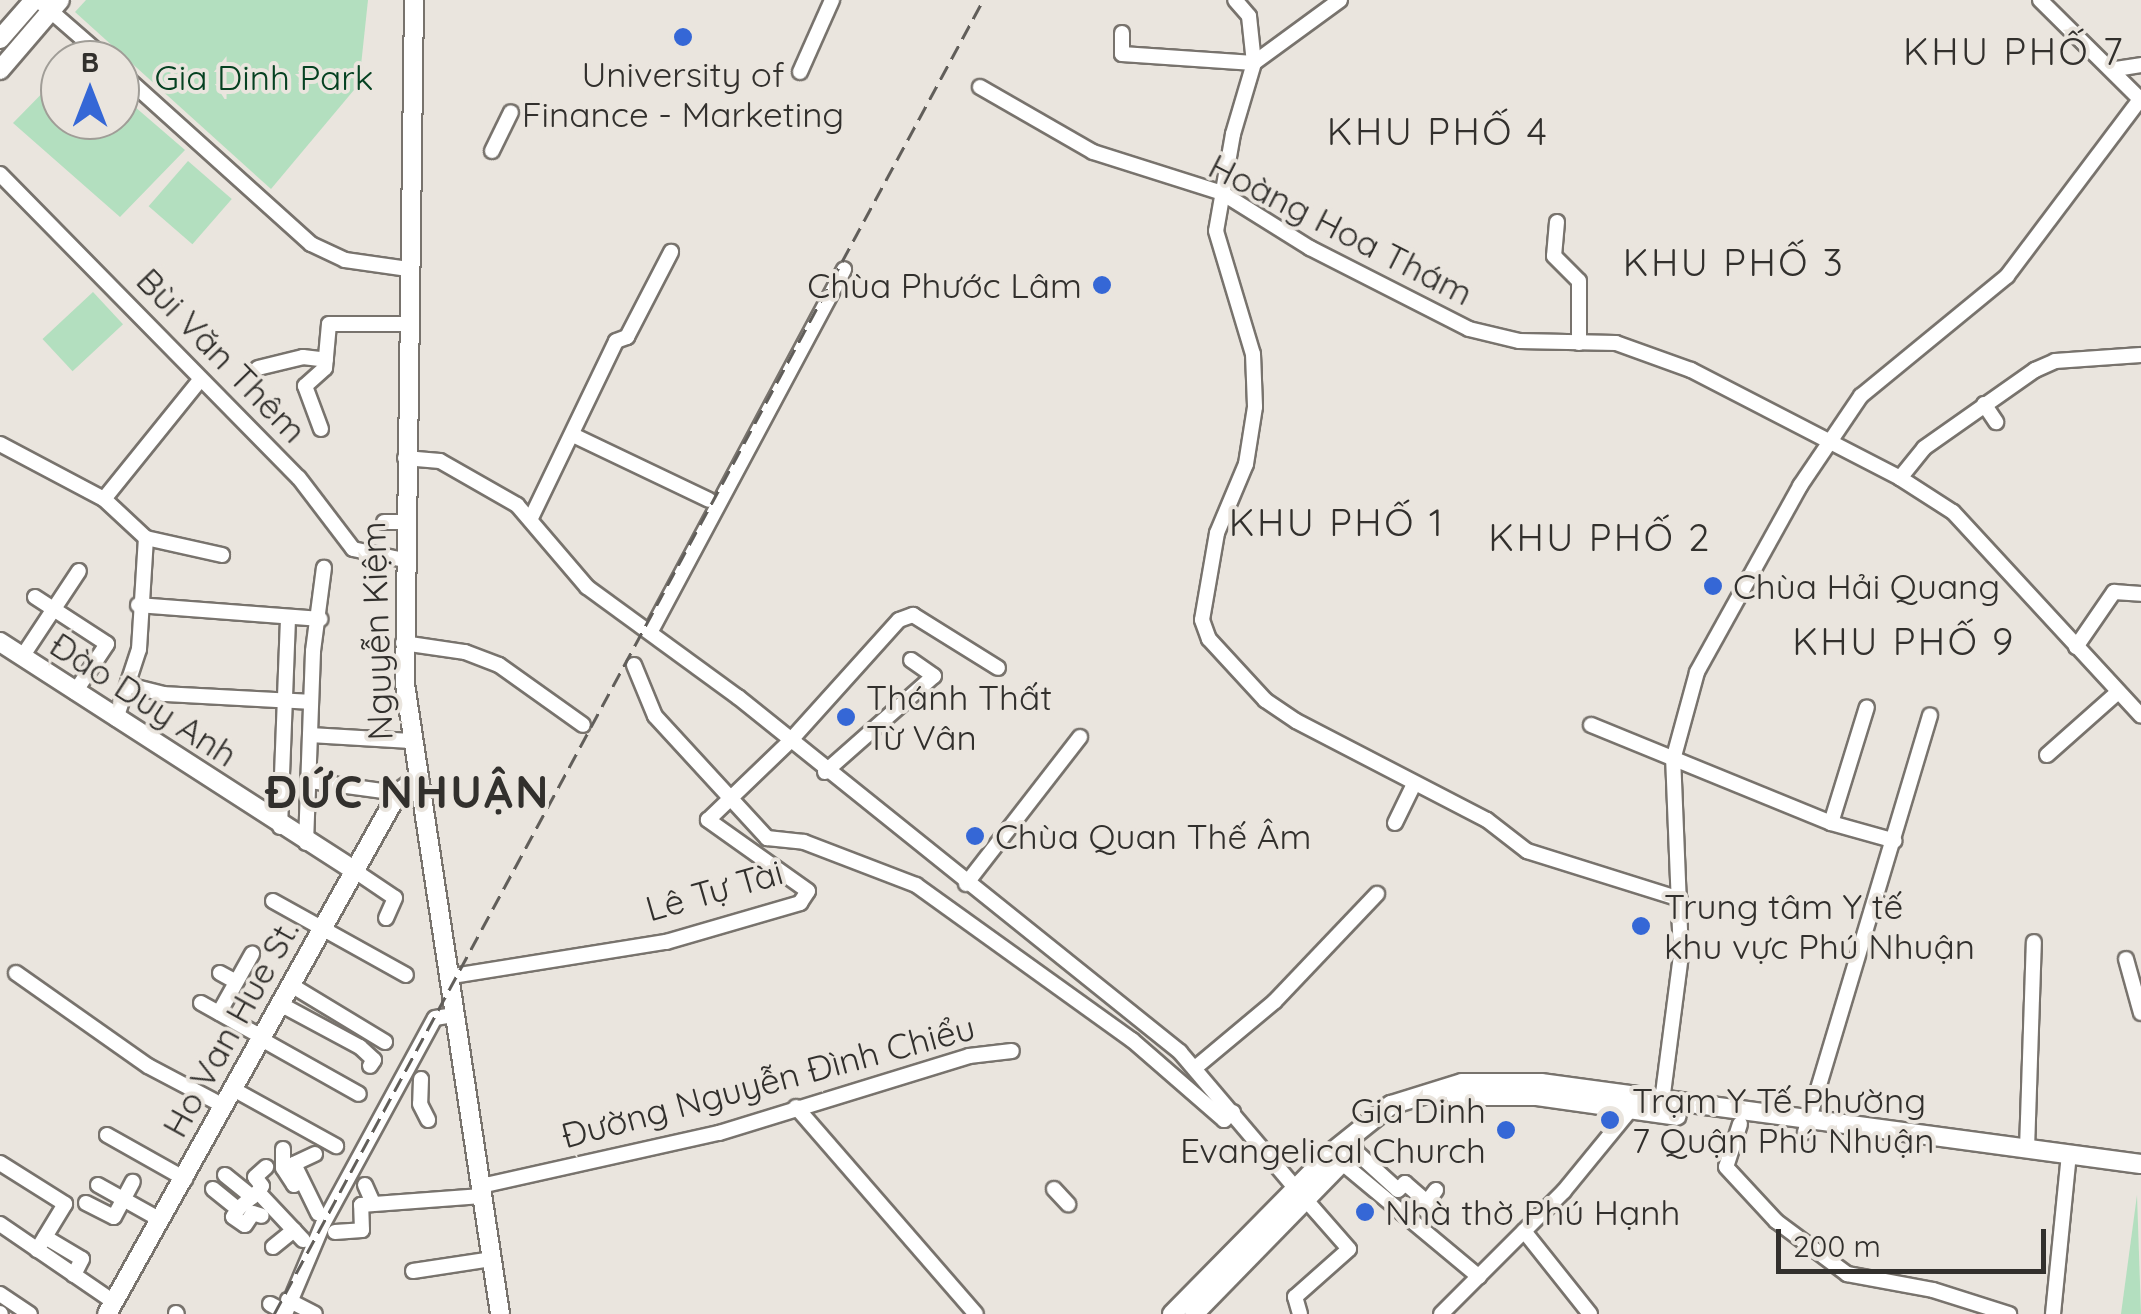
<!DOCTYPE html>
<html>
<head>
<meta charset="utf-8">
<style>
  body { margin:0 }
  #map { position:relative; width:2141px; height:1314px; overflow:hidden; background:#eae5de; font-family:Quicksand,sans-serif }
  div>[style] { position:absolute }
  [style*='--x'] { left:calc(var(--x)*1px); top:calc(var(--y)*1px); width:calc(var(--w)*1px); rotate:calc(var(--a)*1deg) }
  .green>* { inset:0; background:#b3dfbf; transform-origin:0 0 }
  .roads { filter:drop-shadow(2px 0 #78736d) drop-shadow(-2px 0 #78736d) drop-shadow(0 2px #78736d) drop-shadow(0 -2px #78736d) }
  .minor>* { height:14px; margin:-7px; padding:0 7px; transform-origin:7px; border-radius:7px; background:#fff }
  .major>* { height:18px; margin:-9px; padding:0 9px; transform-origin:9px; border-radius:9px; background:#fff }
  .rail>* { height:2.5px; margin-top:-1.25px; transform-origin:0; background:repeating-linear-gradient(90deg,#615e5a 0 15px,transparent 0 23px) }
  .dots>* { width:28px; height:28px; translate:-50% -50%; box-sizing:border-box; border:5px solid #eae5de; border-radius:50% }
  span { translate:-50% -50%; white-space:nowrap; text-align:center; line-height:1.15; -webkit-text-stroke:8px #eae5de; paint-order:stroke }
  .poi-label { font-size:35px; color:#32302d }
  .right { translate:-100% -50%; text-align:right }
  .left { translate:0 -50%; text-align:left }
  .park-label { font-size:35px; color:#054121 }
  .street-label { font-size:35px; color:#32302d }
  .neighbourhood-label { font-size:38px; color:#32302d; letter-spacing:2.5px }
  .district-label { font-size:45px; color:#32302d; font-weight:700; letter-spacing:2.5px }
  .north { position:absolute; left:40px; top:40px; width:100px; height:100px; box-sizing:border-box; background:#eae5de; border:2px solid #a09d97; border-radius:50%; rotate:0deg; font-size:28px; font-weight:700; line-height:40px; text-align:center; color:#32302d }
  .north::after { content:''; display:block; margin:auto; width:35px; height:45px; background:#3567d6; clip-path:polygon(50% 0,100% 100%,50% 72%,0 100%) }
  .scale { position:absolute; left:1776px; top:1229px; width:270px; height:45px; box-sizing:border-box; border:5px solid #32302d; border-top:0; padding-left:12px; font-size:30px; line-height:35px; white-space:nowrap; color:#32302d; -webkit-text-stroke:8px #eae5de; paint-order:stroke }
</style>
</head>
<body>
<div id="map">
  <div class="green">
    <i style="clip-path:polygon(86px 0,368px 0,359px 84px,271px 189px,75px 12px)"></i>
    <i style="clip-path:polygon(60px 75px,60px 120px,120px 120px,120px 94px,185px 150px,120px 217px,13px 123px)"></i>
    <i style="left:188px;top:161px;width:58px;height:60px;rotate:41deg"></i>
    <i style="left:93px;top:292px;width:44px;height:69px;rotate:47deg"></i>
    <i style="clip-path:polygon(2137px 1195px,2141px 1314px,2121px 1314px)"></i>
  </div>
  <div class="roads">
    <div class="minor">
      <i style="--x:38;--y:0;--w:91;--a:41"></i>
      <i style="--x:1340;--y:0;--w:107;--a:143.8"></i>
      <i style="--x:1254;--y:63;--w:74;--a:106.5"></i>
      <i style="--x:1233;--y:134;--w:98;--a:99.9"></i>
      <i style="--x:1216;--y:231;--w:128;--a:73.3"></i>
      <i style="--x:1253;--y:354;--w:53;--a:87.8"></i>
      <i style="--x:1255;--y:407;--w:58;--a:99"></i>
      <i style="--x:1246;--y:464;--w:75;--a:112.8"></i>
      <i style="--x:1217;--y:533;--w:88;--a:99.8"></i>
      <i style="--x:1202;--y:620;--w:20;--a:70"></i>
      <i style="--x:1209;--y:639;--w:83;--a:47.4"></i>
      <i style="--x:1265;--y:700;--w:37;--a:34"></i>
      <i style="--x:1296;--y:721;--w:215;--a:27.4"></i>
      <i style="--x:1487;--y:820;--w:51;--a:37.8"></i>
      <i style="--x:1527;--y:851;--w:160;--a:17.4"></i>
      <i style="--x:2040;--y:0;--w:141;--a:44.7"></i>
      <i style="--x:1122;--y:33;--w:21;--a:90"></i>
      <i style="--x:1122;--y:54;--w:132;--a:3.9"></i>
      <i style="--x:1254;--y:63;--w:47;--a:-96.1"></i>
      <i style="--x:1249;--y:16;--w:21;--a:-131"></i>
      <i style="--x:2116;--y:69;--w:25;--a:-9"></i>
      <i style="--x:120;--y:72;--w:257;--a:42"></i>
      <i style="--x:311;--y:244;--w:38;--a:25"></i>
      <i style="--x:345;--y:260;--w:64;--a:8.1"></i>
      <i style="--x:800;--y:72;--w:79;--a:-66"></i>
      <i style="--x:980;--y:87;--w:130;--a:29.9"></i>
      <i style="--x:1093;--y:152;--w:135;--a:17.6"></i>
      <i style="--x:1222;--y:193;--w:104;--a:32"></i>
      <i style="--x:1310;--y:248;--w:178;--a:27"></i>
      <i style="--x:1469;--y:329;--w:51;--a:13.5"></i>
      <i style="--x:1519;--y:341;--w:97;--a:1.2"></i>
      <i style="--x:1616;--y:343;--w:80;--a:19.8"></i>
      <i style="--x:1691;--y:370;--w:235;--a:27.3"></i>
      <i style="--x:1900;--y:478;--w:63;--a:32.7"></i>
      <i style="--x:1953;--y:512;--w:277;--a:47.3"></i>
      <i style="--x:492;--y:151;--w:43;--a:-64"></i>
      <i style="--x:0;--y:174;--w:426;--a:45.5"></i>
      <i style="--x:299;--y:478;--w:89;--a:52.7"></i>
      <i style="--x:353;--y:549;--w:52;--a:12.2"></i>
      <i style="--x:1557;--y:222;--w:34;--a:95"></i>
      <i style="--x:1554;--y:256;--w:35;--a:45"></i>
      <i style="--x:1579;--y:281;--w:62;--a:90"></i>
      <i style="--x:258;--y:368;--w:46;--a:-13.7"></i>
      <i style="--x:303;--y:357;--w:23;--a:7"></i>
      <i style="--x:1984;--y:404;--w:22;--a:56"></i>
      <i style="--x:321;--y:429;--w:46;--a:-110.4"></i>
      <i style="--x:305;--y:386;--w:27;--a:-42"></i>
      <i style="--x:325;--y:368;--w:44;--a:-84.8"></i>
      <i style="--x:329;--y:324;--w:76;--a:0"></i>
      <i style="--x:575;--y:436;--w:148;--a:25.5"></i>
      <i style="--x:0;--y:444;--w:118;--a:27.9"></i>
      <i style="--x:104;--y:499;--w:154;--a:-51.1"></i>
      <i style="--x:405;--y:458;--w:35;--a:5"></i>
      <i style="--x:440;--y:461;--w:89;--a:29.7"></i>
      <i style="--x:517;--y:505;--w:108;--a:49.5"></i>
      <i style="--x:587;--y:587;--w:187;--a:36.1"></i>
      <i style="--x:738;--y:697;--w:567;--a:38.77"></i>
      <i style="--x:1180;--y:1052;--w:180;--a:49.7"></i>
      <i style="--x:1900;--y:478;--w:38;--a:-51"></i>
      <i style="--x:1924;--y:448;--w:136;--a:-35.1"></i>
      <i style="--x:2035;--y:370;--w:22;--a:-24"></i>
      <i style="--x:2055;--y:361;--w:86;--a:-4"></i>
      <i style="--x:104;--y:499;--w:57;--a:42.9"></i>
      <i style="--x:146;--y:538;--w:78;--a:12.6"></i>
      <i style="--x:531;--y:518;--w:196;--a:-64.3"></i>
      <i style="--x:616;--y:341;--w:12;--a:-20"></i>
      <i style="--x:627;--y:337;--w:96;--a:-62.6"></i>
      <i style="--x:384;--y:522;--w:21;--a:0"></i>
      <i style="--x:35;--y:597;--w:86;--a:33.1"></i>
      <i style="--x:107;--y:644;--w:58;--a:123.7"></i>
      <i style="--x:138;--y:605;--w:183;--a:4.4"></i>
      <i style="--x:651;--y:631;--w:410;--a:-61.9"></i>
      <i style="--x:403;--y:643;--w:63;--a:8.3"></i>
      <i style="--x:465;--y:652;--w:36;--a:21"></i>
      <i style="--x:499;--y:665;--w:103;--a:35.5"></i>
      <i style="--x:2076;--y:647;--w:67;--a:-55.4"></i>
      <i style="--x:2114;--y:592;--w:27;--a:4"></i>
      <i style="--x:22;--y:657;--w:103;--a:-56.5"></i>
      <i style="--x:634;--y:665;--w:55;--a:67.6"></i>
      <i style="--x:655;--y:716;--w:166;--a:47.4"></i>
      <i style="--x:767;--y:838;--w:37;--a:6"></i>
      <i style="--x:804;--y:842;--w:120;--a:21"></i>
      <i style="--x:916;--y:885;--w:266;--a:35.7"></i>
      <i style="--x:1132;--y:1040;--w:122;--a:41"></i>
      <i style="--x:1224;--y:1120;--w:12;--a:-42"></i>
      <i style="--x:128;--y:685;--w:37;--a:14"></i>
      <i style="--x:164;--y:694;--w:147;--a:3.1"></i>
      <i style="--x:116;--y:719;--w:74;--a:-71.8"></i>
      <i style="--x:139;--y:649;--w:111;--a:-86.4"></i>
      <i style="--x:1591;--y:725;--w:259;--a:22.2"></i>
      <i style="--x:1831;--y:823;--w:66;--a:15.7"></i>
      <i style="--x:310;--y:735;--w:101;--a:3.4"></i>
      <i style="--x:2047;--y:755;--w:95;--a:-41.6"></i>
      <i style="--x:825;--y:772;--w:145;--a:-41.4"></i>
      <i style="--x:934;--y:676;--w:28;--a:-145"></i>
      <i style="--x:310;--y:781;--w:89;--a:7.8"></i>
      <i style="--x:1395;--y:823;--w:43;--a:-64"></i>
      <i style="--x:1831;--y:823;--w:121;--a:-72.8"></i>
      <i style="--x:280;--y:827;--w:210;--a:-87.8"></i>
      <i style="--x:306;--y:843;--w:192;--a:-87.9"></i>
      <i style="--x:313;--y:651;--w:84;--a:-82.5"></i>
      <i style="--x:355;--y:871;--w:48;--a:34"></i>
      <i style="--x:395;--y:898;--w:22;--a:114"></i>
      <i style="--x:966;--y:884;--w:186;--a:-52.2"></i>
      <i style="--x:273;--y:901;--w:152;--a:29.1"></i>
      <i style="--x:2126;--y:959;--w:56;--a:74.5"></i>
      <i style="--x:16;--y:973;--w:161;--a:35.2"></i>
      <i style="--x:148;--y:1066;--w:86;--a:27.8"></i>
      <i style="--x:220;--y:973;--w:18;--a:29"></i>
      <i style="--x:459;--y:975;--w:210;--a:-9.1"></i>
      <i style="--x:666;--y:942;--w:140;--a:-16.2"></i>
      <i style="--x:800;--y:903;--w:14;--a:-56"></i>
      <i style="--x:808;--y:891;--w:123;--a:-144.6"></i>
      <i style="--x:708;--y:820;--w:114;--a:-43.9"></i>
      <i style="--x:790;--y:741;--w:163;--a:-48"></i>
      <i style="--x:899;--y:620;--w:15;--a:-20"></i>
      <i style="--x:913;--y:615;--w:100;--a:31.9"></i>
      <i style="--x:291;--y:985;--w:110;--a:31.2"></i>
      <i style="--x:201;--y:1003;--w:70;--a:29.1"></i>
      <i style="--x:280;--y:1004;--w:91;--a:28.3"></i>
      <i style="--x:360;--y:1047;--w:19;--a:43"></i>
      <i style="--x:374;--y:1060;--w:7;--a:124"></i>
      <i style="--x:219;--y:1013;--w:68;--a:-60.8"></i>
      <i style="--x:261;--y:1039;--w:112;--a:29.3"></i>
      <i style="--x:1195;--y:1068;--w:104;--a:-39.9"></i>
      <i style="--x:1275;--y:1001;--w:148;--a:-46.4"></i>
      <i style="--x:421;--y:1079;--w:25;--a:92"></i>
      <i style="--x:420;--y:1104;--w:18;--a:63"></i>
      <i style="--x:233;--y:1089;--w:118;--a:29"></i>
      <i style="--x:796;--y:1107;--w:274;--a:49"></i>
      <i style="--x:1661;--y:1109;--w:155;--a:-82.6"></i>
      <i style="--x:1681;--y:955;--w:195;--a:-92.3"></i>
      <i style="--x:1673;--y:760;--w:91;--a:-74.7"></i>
      <i style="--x:1697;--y:672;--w:213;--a:-61"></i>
      <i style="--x:1800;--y:486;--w:109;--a:-55.9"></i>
      <i style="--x:1861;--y:396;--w:189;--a:-39.4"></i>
      <i style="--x:2007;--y:276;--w:223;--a:-53"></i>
      <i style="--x:1740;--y:1124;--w:45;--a:108"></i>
      <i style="--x:1726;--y:1167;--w:74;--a:47.2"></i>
      <i style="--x:1776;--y:1221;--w:89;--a:36.7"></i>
      <i style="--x:1847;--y:1274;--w:87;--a:10.5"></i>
      <i style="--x:1933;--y:1290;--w:80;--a:17.5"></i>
      <i style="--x:1805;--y:1132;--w:435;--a:-73.3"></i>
      <i style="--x:107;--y:1135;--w:90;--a:29.4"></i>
      <i style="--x:283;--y:1149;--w:19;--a:90"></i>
      <i style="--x:283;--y:1168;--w:20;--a:57"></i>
      <i style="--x:294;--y:1185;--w:6;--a:-31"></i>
      <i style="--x:2027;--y:1149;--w:207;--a:-88.1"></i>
      <i style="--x:1354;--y:1150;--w:59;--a:42.3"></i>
      <i style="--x:1398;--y:1190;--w:10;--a:-45"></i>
      <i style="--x:1405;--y:1183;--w:29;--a:41"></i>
      <i style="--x:1427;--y:1202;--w:15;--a:-53"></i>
      <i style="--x:315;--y:1154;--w:23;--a:155"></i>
      <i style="--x:294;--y:1164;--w:55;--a:63.9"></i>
      <i style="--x:1340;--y:1161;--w:181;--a:39.8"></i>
      <i style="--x:0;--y:1163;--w:77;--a:32.2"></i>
      <i style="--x:65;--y:1204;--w:54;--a:121.3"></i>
      <i style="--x:225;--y:1175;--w:35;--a:39"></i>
      <i style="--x:252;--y:1197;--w:8;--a:-40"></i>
      <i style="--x:258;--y:1192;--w:66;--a:46.8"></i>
      <i style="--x:98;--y:1185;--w:72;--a:29.1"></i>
      <i style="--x:365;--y:1185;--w:20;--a:66"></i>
      <i style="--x:481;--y:1186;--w:244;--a:-12.6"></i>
      <i style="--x:719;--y:1133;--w:262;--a:-17.1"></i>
      <i style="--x:969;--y:1056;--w:43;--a:-6.6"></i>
      <i style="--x:213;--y:1189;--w:32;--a:39"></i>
      <i style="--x:238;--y:1209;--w:18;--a:-41"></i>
      <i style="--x:1054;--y:1189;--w:21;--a:47"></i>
      <i style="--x:258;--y:1192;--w:7;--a:-56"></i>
      <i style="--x:262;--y:1186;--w:11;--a:-128"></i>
      <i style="--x:255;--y:1177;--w:15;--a:-42"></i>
      <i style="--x:86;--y:1203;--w:31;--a:27"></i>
      <i style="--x:114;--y:1217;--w:40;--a:-62"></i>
      <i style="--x:238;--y:1209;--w:9;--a:122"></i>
      <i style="--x:233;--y:1217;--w:14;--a:34"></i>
      <i style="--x:245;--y:1225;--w:14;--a:-56"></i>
      <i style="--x:253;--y:1213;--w:9;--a:18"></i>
      <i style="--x:0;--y:1224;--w:138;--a:34.4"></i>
      <i style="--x:1524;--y:1231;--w:106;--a:51.5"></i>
      <i style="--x:335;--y:1232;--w:27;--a:-4"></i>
      <i style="--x:362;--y:1230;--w:25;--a:-92"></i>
      <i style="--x:361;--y:1205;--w:121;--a:-4.3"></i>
      <i style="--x:45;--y:1237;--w:43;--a:30.7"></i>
      <i style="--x:82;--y:1259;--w:18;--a:117"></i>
      <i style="--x:273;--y:1247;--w:27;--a:-39"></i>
      <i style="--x:413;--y:1271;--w:79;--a:-8.7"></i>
      <i style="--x:0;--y:1294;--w:36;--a:34"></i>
      <i style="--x:288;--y:1300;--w:30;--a:27"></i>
      <i style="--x:270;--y:1304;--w:17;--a:28"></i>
      <i style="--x:0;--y:1313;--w:1;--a:45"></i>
      <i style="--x:176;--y:1313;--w:1;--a:45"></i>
      <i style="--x:285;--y:1314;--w:98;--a:-67.1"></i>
      <i style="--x:323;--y:1224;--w:234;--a:-61.5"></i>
      <i style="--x:435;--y:1018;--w:20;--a:-9"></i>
      <i style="--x:1300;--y:1314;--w:18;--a:-106"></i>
      <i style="--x:1295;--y:1297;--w:72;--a:-41.6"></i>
      <i style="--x:1349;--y:1249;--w:65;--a:-131.3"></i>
      <i style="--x:1441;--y:1314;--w:174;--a:-45"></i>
      <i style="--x:1564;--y:1191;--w:114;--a:-50.7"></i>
      <i style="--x:2053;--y:1314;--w:161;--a:-84.3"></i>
    </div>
    <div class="major">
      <i style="--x:414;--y:0;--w:684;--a:90.75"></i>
      <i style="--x:405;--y:684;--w:637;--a:81.42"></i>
      <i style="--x:0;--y:39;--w:52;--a:-48.9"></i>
      <i style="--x:0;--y:70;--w:92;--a:-49.4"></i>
      <i style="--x:0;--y:642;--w:422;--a:32.8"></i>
      <i style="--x:1455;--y:1096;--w:82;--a:0"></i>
      <i style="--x:1537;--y:1096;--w:141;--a:8.1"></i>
      <i style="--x:107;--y:1314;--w:597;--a:-60.81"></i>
      <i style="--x:398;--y:793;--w:24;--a:-36"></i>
      <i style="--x:1172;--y:1314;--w:226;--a:-45.4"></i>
      <i style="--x:1331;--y:1153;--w:77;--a:-38.7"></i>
      <i style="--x:1391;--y:1105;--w:74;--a:-17.2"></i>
      <i style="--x:1462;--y:1083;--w:79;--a:0"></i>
      <i style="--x:1541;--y:1083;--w:605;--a:7.69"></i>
      <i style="--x:1194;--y:1314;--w:229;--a:-45.7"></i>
    </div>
  </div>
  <div class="rail">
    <i style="--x:274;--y:1314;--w:1493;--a:-61.65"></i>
  </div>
  <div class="dots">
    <i style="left:683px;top:37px;background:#3567d6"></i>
    <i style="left:1102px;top:285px;background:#3567d6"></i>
    <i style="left:1713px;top:586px;background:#3567d6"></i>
    <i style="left:846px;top:717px;background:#3567d6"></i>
    <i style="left:975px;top:836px;background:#3567d6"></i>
    <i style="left:1641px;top:926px;background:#3567d6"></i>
    <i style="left:1610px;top:1120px;background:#3567d6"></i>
    <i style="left:1506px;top:1130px;background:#3567d6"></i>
    <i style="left:1365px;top:1212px;background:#3567d6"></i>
  </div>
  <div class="poi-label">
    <span style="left:683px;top:94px">University of<br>Finance - Marketing</span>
    <span class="right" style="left:1082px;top:285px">Chùa Phước Lâm</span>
    <span class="left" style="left:1733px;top:586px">Chùa Hải Quang</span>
    <span class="left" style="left:866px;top:717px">Thánh Thất<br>Từ Vân</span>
    <span class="left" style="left:995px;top:836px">Chùa Quan Thế Âm</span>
    <span class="left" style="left:1664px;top:926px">Trung tâm Y tế<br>khu vực Phú Nhuận</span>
    <span class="left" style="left:1632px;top:1120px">Trạm Y Tế Phường<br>7 Quận Phú Nhuận</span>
    <span class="right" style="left:1486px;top:1130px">Gia Dinh<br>Evangelical Church</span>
    <span class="left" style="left:1385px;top:1212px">Nhà thờ Phú Hạnh</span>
  </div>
  <div class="park-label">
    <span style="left:264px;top:77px">Gia Dinh Park</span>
  </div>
  <div class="street-label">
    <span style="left:1341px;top:229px;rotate:27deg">Hoàng Hoa Thám</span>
    <span style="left:222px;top:355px;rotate:46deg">Bùi Văn Thêm</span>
    <span style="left:376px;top:631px;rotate:-92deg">Nguyễn Kiệm</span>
    <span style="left:144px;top:699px;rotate:33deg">Đào Duy Anh</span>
    <span style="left:714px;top:890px;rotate:-16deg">Lê Tự Tài</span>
    <span style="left:230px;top:1028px;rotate:-61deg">Ho Van Hue St.</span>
    <span style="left:768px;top:1081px;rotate:-15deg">Đường Nguyễn Đình Chiểu</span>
  </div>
  <div class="neighbourhood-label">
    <span style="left:2014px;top:52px">KHU PHỐ 7</span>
    <span style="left:1438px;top:132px">KHU PHỐ 4</span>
    <span style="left:1734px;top:263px">KHU PHỐ 3</span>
    <span style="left:1337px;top:523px">KHU PHỐ 1</span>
    <span style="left:1600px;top:538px">KHU PHỐ 2</span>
    <span style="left:1904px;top:642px">KHU PHỐ 9</span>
  </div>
  <div class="district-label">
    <span style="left:408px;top:792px">ĐỨC NHUẬN</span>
  </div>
  <div class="north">B</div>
  <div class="scale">200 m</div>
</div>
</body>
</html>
